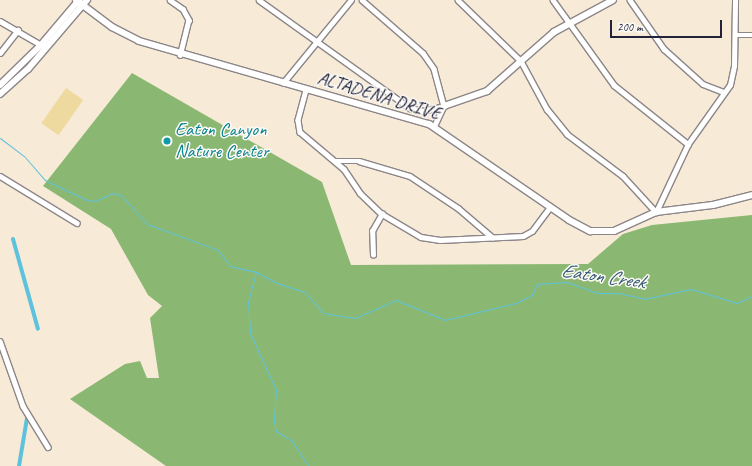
<!DOCTYPE html>
<html>
<head>
<meta charset="utf-8">
<style>
  body { margin:0 }
  #map { position:relative; width:752px; height:466px; overflow:hidden; background:#f7ead7; font-family:Caveat,sans-serif }
  div>[style] { position:absolute }
  [style*='--x'] { left:calc(var(--x)*1px); top:calc(var(--y)*1px); width:calc(var(--w)*1px); rotate:calc(var(--a)*1deg) }
  .forest>* { inset:0; background:#8ab872 }
  .sand>* { inset:0; background:#eeda9e; transform-origin:0 0 }
  .stream>* { height:1px; margin:-0.5px; padding:0 0.5px; transform-origin:0.5px; border-radius:0.5px; background:#5fc2dd }
  .canal>* { height:4px; margin:-2px; padding:0 2px; transform-origin:2px; border-radius:2px; background:#5fc2dd }
  .roads { filter:drop-shadow(1px 0 #8c8689) drop-shadow(-1px 0 #8c8689) drop-shadow(0 1px #8c8689) drop-shadow(0 -1px #8c8689) }
  .street>* { height:4.5px; margin:-2.25px; padding:0 2.25px; transform-origin:2.25px; border-radius:2.25px; background:#fff }
  .secondary>* { height:6px; margin:-3px; padding:0 3px; transform-origin:3px; border-radius:3px; background:#fff }
  .dots>* { width:11px; height:11px; translate:-50% -50%; box-sizing:border-box; border:2px solid #fdfcf7; border-radius:50% }
  span { translate:-50% -50%; white-space:nowrap; text-align:center; line-height:1.15; -webkit-text-stroke:3px #fdfcf7; paint-order:stroke }
  .street-label { font-size:19px; color:#22223b }
  .culture-label { font-size:19px; color:#0d838f }
  .left { translate:0 -50%; text-align:left }
  .water-label { font-size:20px; color:#375a74; font-style:italic }
  .scale { position:absolute; left:610px; top:20px; width:112px; height:18px; box-sizing:border-box; border:2px solid #22223b; border-top:0; padding-left:5px; font-size:12px; line-height:14px; white-space:nowrap; color:#22223b; -webkit-text-stroke:3px #fdfcf7; paint-order:stroke }
</style>
</head>
<body>
<div id="map">
  <div class="forest">
    <i style="clip-path:polygon(132px 73px,322px 182px,351px 265px,588px 264px,623px 234px,652px 225px,752px 215px,752px 466px,166px 466px,70px 399px,125px 364px,140px 361px,147px 378px,159px 378px,150px 318px,162px 306px,148px 295px,111px 229px,43px 186px)"></i>
  </div>
  <div class="sand">
    <i style="left:66px;top:88px;width:21px;height:43px;rotate:35deg"></i>
  </div>
  <div class="stream">
    <i style="--x:0;--y:138;--w:30;--a:37"></i>
    <i style="--x:24;--y:156;--w:32;--a:49"></i>
    <i style="--x:45;--y:180;--w:47;--a:25.5"></i>
    <i style="--x:87;--y:200;--w:8;--a:7"></i>
    <i style="--x:95;--y:201;--w:20;--a:-24"></i>
    <i style="--x:113;--y:193;--w:8;--a:14"></i>
    <i style="--x:121;--y:195;--w:39;--a:48"></i>
    <i style="--x:147;--y:224;--w:76;--a:20.1"></i>
    <i style="--x:218;--y:250;--w:20;--a:53"></i>
    <i style="--x:230;--y:266;--w:27;--a:13"></i>
    <i style="--x:256;--y:272;--w:24;--a:28"></i>
    <i style="--x:277;--y:283;--w:29;--a:18"></i>
    <i style="--x:305;--y:292;--w:28;--a:49"></i>
    <i style="--x:323;--y:313;--w:32;--a:9"></i>
    <i style="--x:355;--y:318;--w:45;--a:-23.7"></i>
    <i style="--x:396;--y:300;--w:53;--a:22.2"></i>
    <i style="--x:445;--y:320;--w:73;--a:-13.5"></i>
    <i style="--x:516;--y:303;--w:18;--a:-27"></i>
    <i style="--x:532;--y:295;--w:12;--a:-66"></i>
    <i style="--x:537;--y:284;--w:30;--a:-4"></i>
    <i style="--x:567;--y:282;--w:32;--a:20"></i>
    <i style="--x:597;--y:293;--w:22;--a:0"></i>
    <i style="--x:619;--y:293;--w:26;--a:13"></i>
    <i style="--x:644;--y:299;--w:48;--a:-12"></i>
    <i style="--x:691;--y:289;--w:48;--a:16.9"></i>
    <i style="--x:737;--y:303;--w:17;--a:-25"></i>
    <i style="--x:256;--y:272;--w:31;--a:105"></i>
    <i style="--x:248;--y:302;--w:31;--a:86"></i>
    <i style="--x:250;--y:333;--w:63;--a:65.5"></i>
    <i style="--x:276;--y:390;--w:32;--a:94"></i>
    <i style="--x:274;--y:422;--w:9;--a:77"></i>
    <i style="--x:276;--y:431;--w:19;--a:32"></i>
    <i style="--x:292;--y:441;--w:30;--a:57"></i>
  </div>
  <div class="canal">
    <i style="--x:13;--y:239;--w:93;--a:74.5"></i>
    <i style="--x:19;--y:466;--w:49;--a:-80.5"></i>
  </div>
  <div class="roads">
    <div class="street">
      <i style="--x:170;--y:0;--w:16;--a:35"></i>
      <i style="--x:183;--y:9;--w:13;--a:61"></i>
      <i style="--x:189;--y:20;--w:36;--a:104"></i>
      <i style="--x:259;--y:0;--w:186;--a:35.6"></i>
      <i style="--x:410;--y:108;--w:13;--a:13"></i>
      <i style="--x:423;--y:111;--w:22;--a:-13"></i>
      <i style="--x:362;--y:0;--w:81;--a:41"></i>
      <i style="--x:423;--y:53;--w:19;--a:55"></i>
      <i style="--x:434;--y:69;--w:38;--a:75"></i>
      <i style="--x:444;--y:106;--w:23;--a:115"></i>
      <i style="--x:458;--y:0;--w:88;--a:44.1"></i>
      <i style="--x:521;--y:61;--w:55;--a:61.6"></i>
      <i style="--x:547;--y:109;--w:32;--a:51"></i>
      <i style="--x:567;--y:134;--w:70;--a:36.9"></i>
      <i style="--x:623;--y:176;--w:49;--a:47.5"></i>
      <i style="--x:553;--y:0;--w:105;--a:54.3"></i>
      <i style="--x:614;--y:85;--w:95;--a:38.6"></i>
      <i style="--x:630;--y:0;--w:60;--a:55.2"></i>
      <i style="--x:664;--y:49;--w:52;--a:41.9"></i>
      <i style="--x:703;--y:84;--w:22;--a:21"></i>
      <i style="--x:0;--y:21;--w:50;--a:30.2"></i>
      <i style="--x:735;--y:35;--w:17;--a:0"></i>
      <i style="--x:0;--y:53;--w:29;--a:-52"></i>
      <i style="--x:283;--y:83;--w:107;--a:-50.7"></i>
      <i style="--x:306;--y:90;--w:31;--a:105"></i>
      <i style="--x:298;--y:120;--w:12;--a:81"></i>
      <i style="--x:300;--y:132;--w:57;--a:40.1"></i>
      <i style="--x:344;--y:169;--w:29;--a:56"></i>
      <i style="--x:360;--y:193;--w:30;--a:44"></i>
      <i style="--x:382;--y:214;--w:45;--a:30.5"></i>
      <i style="--x:421;--y:237;--w:19;--a:9"></i>
      <i style="--x:440;--y:240;--w:83;--a:-2.8"></i>
      <i style="--x:523;--y:236;--w:10;--a:-29"></i>
      <i style="--x:532;--y:231;--w:30;--a:-53"></i>
      <i style="--x:336;--y:161;--w:23;--a:0"></i>
      <i style="--x:359;--y:161;--w:53;--a:16.4"></i>
      <i style="--x:410;--y:176;--w:58;--a:33.7"></i>
      <i style="--x:458;--y:208;--w:45;--a:40.5"></i>
      <i style="--x:0;--y:176;--w:90;--a:31.4"></i>
      <i style="--x:656;--y:212;--w:75;--a:-64.8"></i>
      <i style="--x:688;--y:144;--w:72;--a:-54.6"></i>
      <i style="--x:730;--y:85;--w:19;--a:-78"></i>
      <i style="--x:734;--y:66;--w:66;--a:-89.1"></i>
      <i style="--x:373;--y:255;--w:24;--a:-92"></i>
      <i style="--x:372;--y:231;--w:20;--a:-60"></i>
      <i style="--x:0;--y:341;--w:69;--a:70.5"></i>
      <i style="--x:23;--y:406;--w:48;--a:58.6"></i>
    </div>
    <div class="secondary">
      <i style="--x:76;--y:0;--w:45;--a:36.9"></i>
      <i style="--x:112;--y:27;--w:30;--a:27"></i>
      <i style="--x:139;--y:41;--w:302;--a:16"></i>
      <i style="--x:429;--y:124;--w:170;--a:34.4"></i>
      <i style="--x:569;--y:220;--w:24;--a:28"></i>
      <i style="--x:590;--y:231;--w:24;--a:0"></i>
      <i style="--x:614;--y:231;--w:46;--a:-24.3"></i>
      <i style="--x:656;--y:212;--w:57;--a:-7"></i>
      <i style="--x:713;--y:205;--w:40;--a:-14.4"></i>
      <i style="--x:0;--y:85;--w:57;--a:-44.3"></i>
      <i style="--x:41;--y:45;--w:59;--a:-49.8"></i>
      <i style="--x:0;--y:94;--w:38;--a:-42"></i>
      <i style="--x:28;--y:69;--w:91;--a:-49.5"></i>
      <i style="--x:444;--y:106;--w:46;--a:-19.2"></i>
      <i style="--x:487;--y:91;--w:89;--a:-41.4"></i>
      <i style="--x:554;--y:32;--w:67;--a:-28.5"></i>
    </div>
  </div>
  <div class="dots">
    <i style="left:167px;top:141px;background:#0f9aa8"></i>
  </div>
  <div class="street-label">
    <span style="left:379px;top:96px;rotate:17deg">ALTADENA DRIVE</span>
  </div>
  <div class="culture-label">
    <span class="left" style="left:175px;top:141px">Eaton Canyon<br>Nature Center</span>
  </div>
  <div class="water-label">
    <span style="left:603px;top:276px;rotate:8deg">Eaton Creek</span>
  </div>
  <div class="scale">200 m</div>
</div>
</body>
</html>
